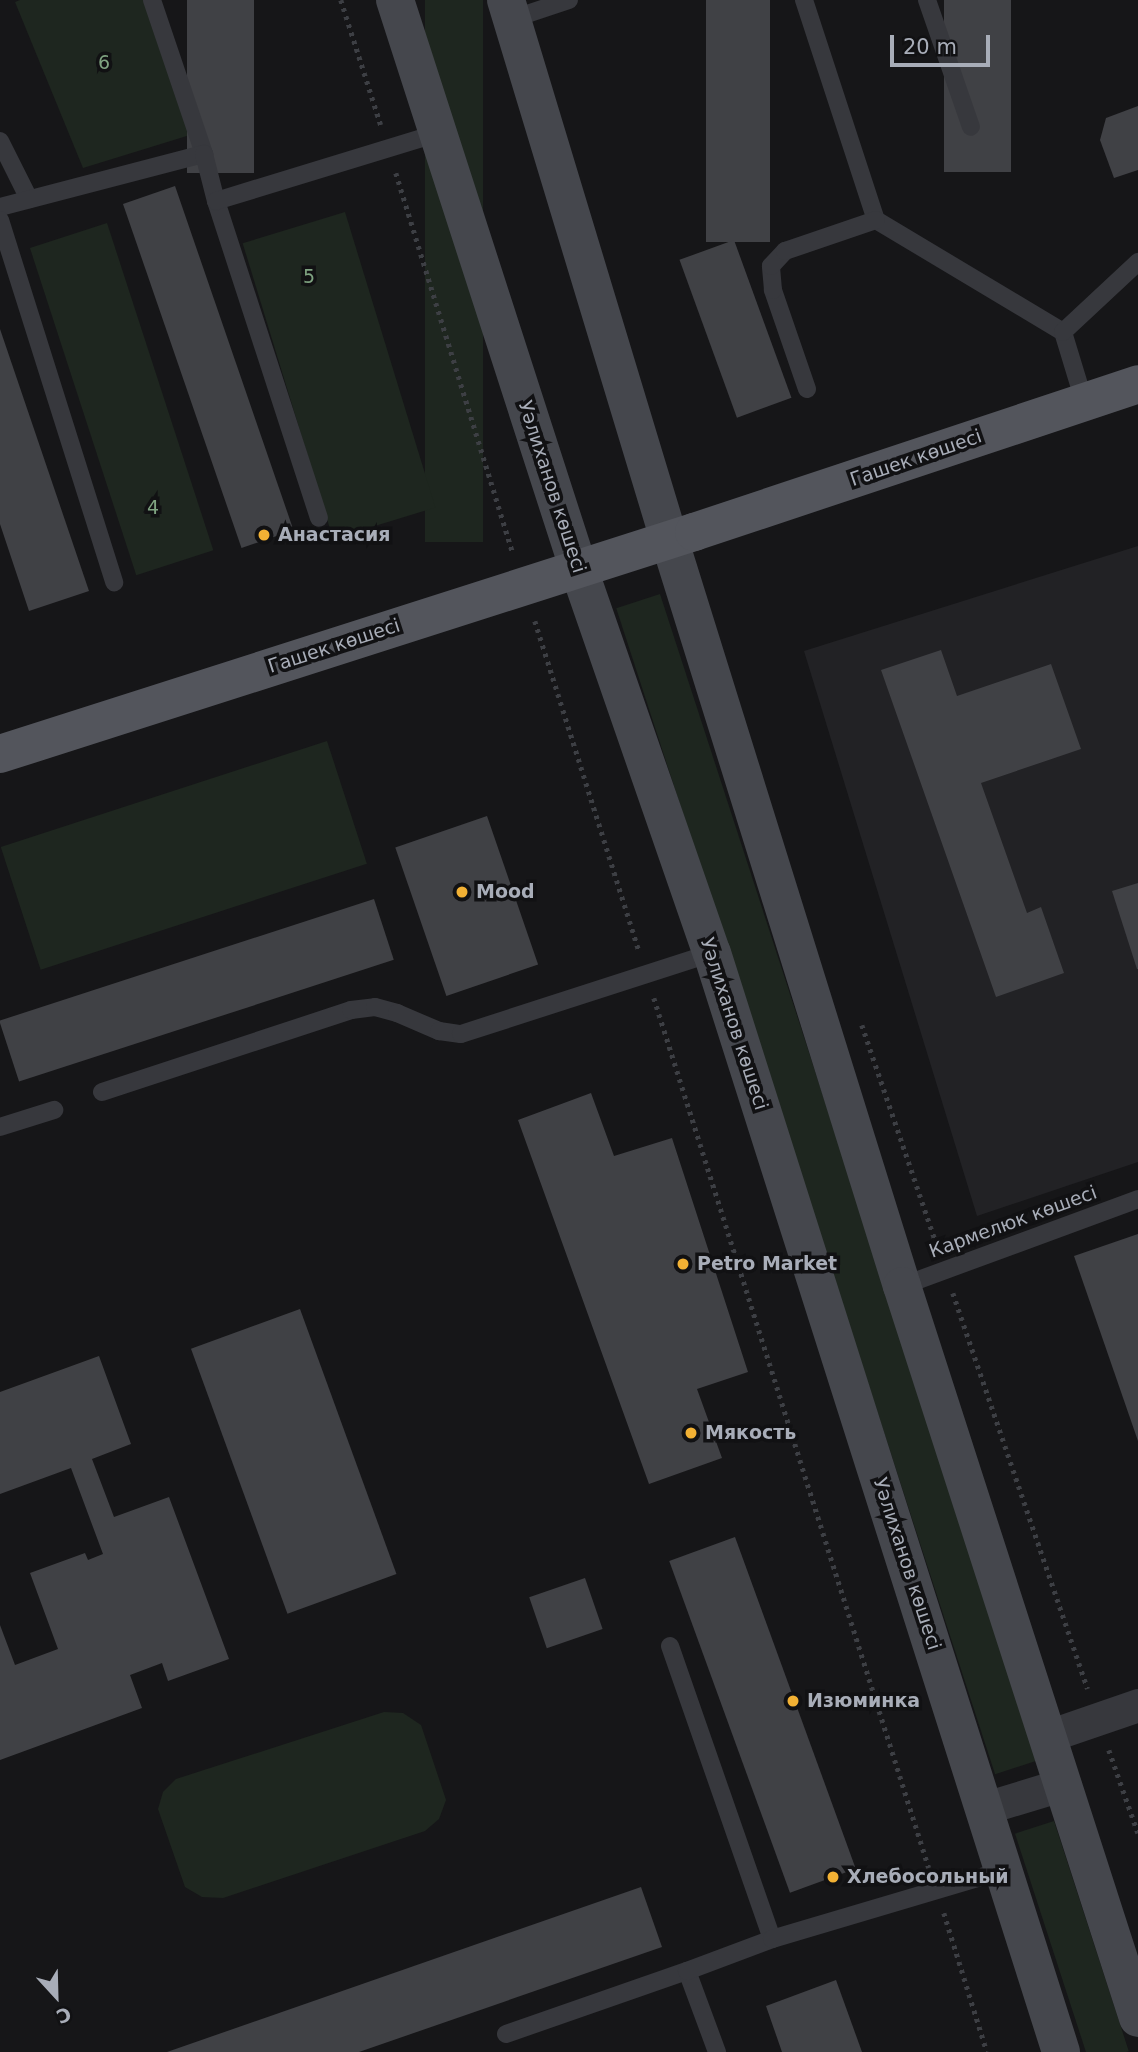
<!DOCTYPE html>
<html>
<head>
<meta charset="utf-8">
<style>
  body { margin:0 }
  #map { position:relative; width:1138px; height:2052px; overflow:hidden; background:#161618; font-family:"DejaVu Sans",sans-serif }
  div>[style] { position:absolute }
  [style*='--x'] { left:calc(var(--x)*1px); top:calc(var(--y)*1px); width:calc(var(--w)*1px); rotate:calc(var(--a)*1deg) }
  .built>* { inset:0; background:#222225 }
  .green>* { inset:0; background:#1e261f; transform-origin:0 0 }
  .building>* { inset:0; background:#404145; transform-origin:0 0 }
  .path>* { height:4.5px; margin-top:-2.25px; transform-origin:0; background:repeating-linear-gradient(90deg,#3d3f44 0 3.5px,transparent 0 8.5px) }
  .service>* { height:18px; margin:-9px; padding:0 9px; transform-origin:9px; border-radius:9px; background:#37383d }
  .minor>* { height:33px; margin:-16.5px; padding:0 16.5px; transform-origin:16.5px; border-radius:16.5px; background:#37383d }
  .secondary>* { height:38px; margin:-19px; padding:0 19px; transform-origin:19px; border-radius:19px; background:#45474d }
  .primary>* { height:38px; margin:-19px; padding:0 19px; transform-origin:19px; border-radius:19px; background:#53555c }
  .dots>* { width:19px; height:19px; translate:-50% -50%; box-sizing:border-box; border:4px solid #111113; border-radius:50% }
  span { translate:-50% -50%; white-space:nowrap; text-align:center; line-height:1.15; -webkit-text-stroke:7px #111113; paint-order:stroke }
  .park-label { font-size:19px; color:#7fa381 }
  .street-label { font-size:19px; color:#a8adb8 }
  .poi-label { font-size:19px; color:#a8adb8; font-weight:700 }
  .left { translate:0 -50%; text-align:left }
  .north { position:absolute; left:21px; top:1961px; width:70px; height:70px; -webkit-text-stroke:5px #111113; paint-order:stroke; rotate:158deg; font-size:19px; font-weight:700; line-height:28px; text-align:center; color:#a8adb8 }
  .north::after { content:''; display:block; margin:auto; width:24px; height:32px; background:#a8adb8; clip-path:polygon(50% 0,100% 100%,50% 72%,0 100%) }
  .scale { position:absolute; left:890px; top:35px; width:100px; height:32px; box-sizing:border-box; border:4px solid #a8adb8; border-top:0; padding-left:9px; font-size:21px; line-height:24px; white-space:nowrap; color:#a8adb8; -webkit-text-stroke:5px #111113; paint-order:stroke }
</style>
</head>
<body>
<div id="map">
  <div class="built">
    <i style="clip-path:polygon(1138px 546px,1138px 1162px,977px 1216px,804px 651px)"></i>
  </div>
  <div class="green">
    <i style="clip-path:polygon(20px 0,145px 0,190px 135px,83px 168px,15px 2px)"></i>
    <i style="left:425px;top:0;width:58px;height:542px"></i>
    <i style="left:345px;top:212px;width:309px;height:107px;rotate:73deg"></i>
    <i style="left:107px;top:223px;width:344px;height:81px;rotate:72deg"></i>
    <i style="left:660px;top:594px;width:1226px;height:46px;rotate:72deg"></i>
    <i style="left:327px;top:741px;width:129px;height:343px;rotate:72deg"></i>
    <i style="clip-path:polygon(384px 1712px,403px 1713px,421px 1725px,446px 1800px,439px 1819px,425px 1831px,223px 1898px,202px 1897px,185px 1887px,158px 1809px,163px 1792px,176px 1779px)"></i>
    <i style="left:1054px;top:1821px;width:242px;height:41px;rotate:72deg"></i>
  </div>
  <div class="building">
    <i style="left:187px;top:0;width:67px;height:173px"></i>
    <i style="left:706px;top:0;width:64px;height:242px"></i>
    <i style="left:944px;top:0;width:67px;height:172px"></i>
    <i style="clip-path:polygon(1138px 106px,1138px 170px,1114px 178px,1100px 140px,1106px 118px)"></i>
    <i style="left:175px;top:186px;width:364px;height:55px;rotate:71deg"></i>
    <i style="left:734px;top:240px;width:168px;height:58px;rotate:70deg"></i>
    <i style="clip-path:polygon(0 329px,89px 591px,29px 611px,0 524px)"></i>
    <i style="clip-path:polygon(941px 650px,957px 696px,1051px 664px,1081px 749px,981px 783px,1027px 913px,1041px 907px,1064px 973px,996px 997px,881px 670px)"></i>
    <i style="left:487px;top:816px;width:157px;height:97px;rotate:71deg"></i>
    <i style="clip-path:polygon(1138px 883px,1138px 969px,1137px 969px,1112px 891px)"></i>
    <i style="left:374px;top:899px;width:64px;height:394px;rotate:72deg"></i>
    <i style="clip-path:polygon(591px 1093px,614px 1156px,672px 1138px,748px 1372px,697px 1389px,722px 1458px,649px 1484px,518px 1120px)"></i>
    <i style="clip-path:polygon(1138px 1234px,1138px 1441px,1074px 1256px)"></i>
    <i style="left:300px;top:1309px;width:282px;height:116px;rotate:70deg"></i>
    <i style="clip-path:polygon(99px 1356px,131px 1444px,92px 1459px,114px 1517px,169px 1497px,229px 1659px,168px 1681px,162px 1663px,130px 1675px,142px 1708px,0 1760px,0 1625px,15px 1665px,58px 1649px,30px 1573px,85px 1553px,88px 1560px,103px 1554px,71px 1468px,0 1494px,0 1392px)"></i>
    <i style="left:735px;top:1537px;width:353px;height:70px;rotate:70deg"></i>
    <i style="left:585px;top:1578px;width:54px;height:59px;rotate:71deg"></i>
    <i style="clip-path:polygon(641px 1887px,662px 1947px,359px 2052px,167px 2052px)"></i>
    <i style="clip-path:polygon(836px 1980px,862px 2052px,782px 2052px,766px 2006px)"></i>
  </div>
  <div class="path">
    <i style="--x:341;--y:0;--w:131;--a:72.3"></i>
    <i style="--x:396;--y:173;--w:398;--a:72.9"></i>
    <i style="--x:535;--y:621;--w:345;--a:72.5"></i>
    <i style="--x:654;--y:998;--w:912;--a:72.46"></i>
    <i style="--x:862;--y:1025;--w:236;--a:71.2"></i>
    <i style="--x:953;--y:1293;--w:418;--a:71.2"></i>
    <i style="--x:1109;--y:1750;--w:88;--a:70.7"></i>
    <i style="--x:944;--y:1913;--w:145;--a:72.8"></i>
  </div>
  <div class="service">
    <i style="--x:152;--y:0;--w:163;--a:71.3"></i>
    <i style="--x:804;--y:0;--w:231;--a:71.9"></i>
    <i style="--x:876;--y:220;--w:218;--a:30.9"></i>
    <i style="--x:1063;--y:332;--w:72;--a:73.1"></i>
    <i style="--x:927;--y:0;--w:134;--a:70.9"></i>
    <i style="--x:512;--y:19;--w:60;--a:-18.4"></i>
    <i style="--x:0;--y:141;--w:65;--a:63.4"></i>
    <i style="--x:216;--y:201;--w:333;--a:72"></i>
    <i style="--x:0;--y:207;--w:211;--a:-14.6"></i>
    <i style="--x:204;--y:154;--w:49;--a:75.7"></i>
    <i style="--x:216;--y:201;--w:233;--a:-17"></i>
    <i style="--x:0;--y:220;--w:380;--a:72.5"></i>
    <i style="--x:1063;--y:332;--w:103;--a:-43"></i>
    <i style="--x:807;--y:389;--w:105;--a:-109"></i>
    <i style="--x:773;--y:290;--w:24;--a:-95"></i>
    <i style="--x:771;--y:266;--w:21;--a:-47"></i>
    <i style="--x:785;--y:251;--w:96;--a:-18.8"></i>
    <i style="--x:102;--y:1092;--w:262;--a:-18.2"></i>
    <i style="--x:351;--y:1010;--w:24;--a:-7"></i>
    <i style="--x:375;--y:1007;--w:23;--a:15"></i>
    <i style="--x:397;--y:1013;--w:46;--a:23.2"></i>
    <i style="--x:439;--y:1031;--w:22;--a:8"></i>
    <i style="--x:461;--y:1034;--w:264;--a:-17.9"></i>
    <i style="--x:0;--y:1127;--w:57;--a:-17.5"></i>
    <i style="--x:902;--y:1286;--w:252;--a:-20.2"></i>
    <i style="--x:670;--y:1646;--w:310;--a:70.8"></i>
    <i style="--x:506;--y:2034;--w:192;--a:-19.2"></i>
    <i style="--x:717;--y:2052;--w:86;--a:-110.3"></i>
    <i style="--x:687;--y:1971;--w:91;--a:-20.6"></i>
    <i style="--x:772;--y:1939;--w:243;--a:-16.5"></i>
  </div>
  <div class="minor">
    <i style="--x:1048;--y:1736;--w:95;--a:-19"></i>
    <i style="--x:985;--y:1808;--w:83;--a:-16.9"></i>
  </div>
  <div class="secondary">
    <i style="--x:395;--y:0;--w:596;--a:72.11"></i>
    <i style="--x:578;--y:567;--w:409;--a:70.9"></i>
    <i style="--x:712;--y:953;--w:1153;--a:72.38"></i>
    <i style="--x:506;--y:0;--w:563;--a:73.17"></i>
    <i style="--x:669;--y:539;--w:782;--a:72.68"></i>
    <i style="--x:902;--y:1286;--w:769;--a:72.13"></i>
  </div>
  <div class="primary">
    <i style="--x:0;--y:754;--w:729;--a:-17.74"></i>
    <i style="--x:694;--y:532;--w:468;--a:-18.4"></i>
  </div>
  <div class="dots">
    <i style="left:264px;top:535px;background:#f2b134"></i>
    <i style="left:462px;top:892px;background:#f2b134"></i>
    <i style="left:683px;top:1264px;background:#f2b134"></i>
    <i style="left:691px;top:1433px;background:#f2b134"></i>
    <i style="left:793px;top:1701px;background:#f2b134"></i>
    <i style="left:833px;top:1877px;background:#f2b134"></i>
  </div>
  <div class="park-label">
    <span style="left:104px;top:63px">6</span>
    <span style="left:309px;top:277px">5</span>
    <span style="left:153px;top:508px">4</span>
  </div>
  <div class="street-label">
    <span style="left:916px;top:458px;rotate:-19deg">Гашек көшесі</span>
    <span style="left:552px;top:487px;rotate:72deg">Уәлиханов көшесі</span>
    <span style="left:334px;top:646px;rotate:-18deg">Гашек көшесі</span>
    <span style="left:734px;top:1024px;rotate:72deg">Уәлиханов көшесі</span>
    <span style="left:1013px;top:1222px;rotate:-20deg">Кармелюк көшесі</span>
    <span style="left:907px;top:1564px;rotate:72deg">Уәлиханов көшесі</span>
  </div>
  <div class="poi-label">
    <span class="left" style="left:278px;top:535px">Анастасия</span>
    <span class="left" style="left:476px;top:892px">Mood</span>
    <span class="left" style="left:697px;top:1264px">Petro Market</span>
    <span class="left" style="left:705px;top:1433px">Мякость</span>
    <span class="left" style="left:807px;top:1701px">Изюминка</span>
    <span class="left" style="left:847px;top:1877px">Хлебосольный</span>
  </div>
  <div class="north">С</div>
  <div class="scale">20 m</div>
</div>
</body>
</html>
